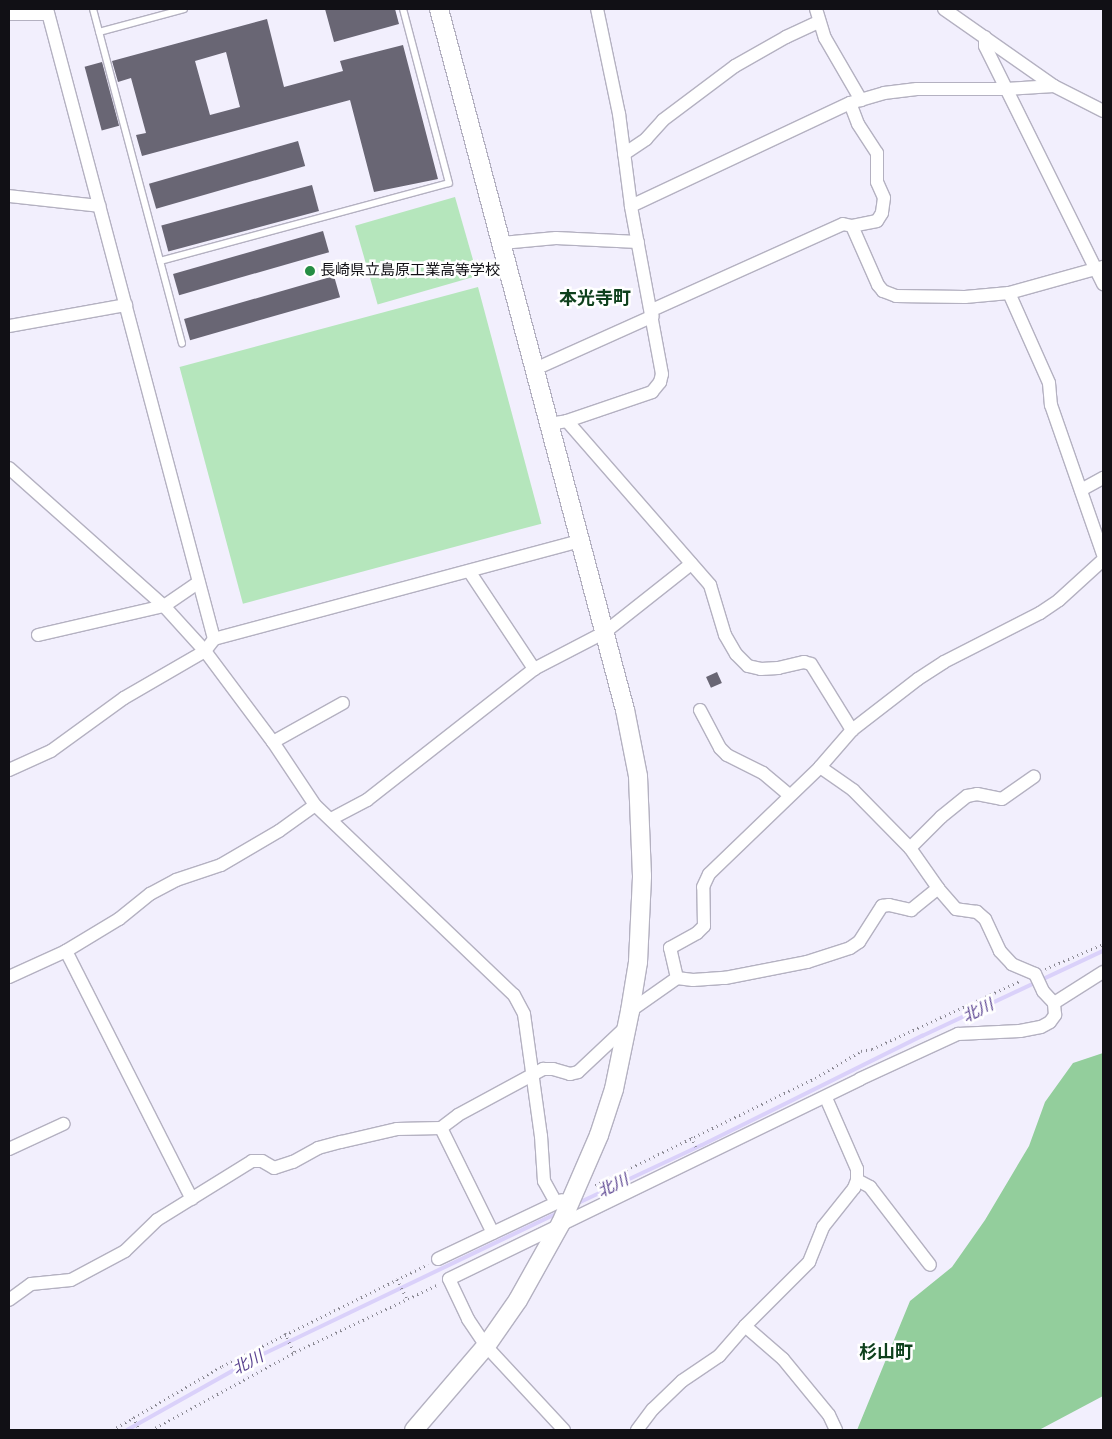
<!DOCTYPE html>
<html>
<head>
<meta charset="utf-8">
<style>
  body { margin:0 }
  #map { position:relative; width:1112px; height:1439px; overflow:hidden; background:#f2effd; font-family:"DejaVu Sans","Noto Sans JP",sans-serif }
  div>[style] { position:absolute }
  [style*='--x'] { left:calc(var(--x)*1px); top:calc(var(--y)*1px); width:calc(var(--w)*1px); rotate:calc(var(--a)*1deg) }
  .green>* { inset:0; background:#b5e6bc; transform-origin:0 0 }
  .forest>* { inset:0; background:#93ce9c }
  .stream>* { height:4px; margin:-2px; padding:0 2px; transform-origin:2px; border-radius:2px; background:#dad1fa }
  .building>* { inset:0; background:#696674; transform-origin:0 0 }
  .path>* { height:2.5px; margin-top:-1.25px; transform-origin:0; background:repeating-linear-gradient(90deg,#8b8993 0 1px,transparent 0 5px) }
  .roads { filter:drop-shadow(1px 0 #b4b1c1) drop-shadow(-1px 0 #b4b1c1) drop-shadow(0 1px #b4b1c1) drop-shadow(0 -1px #b4b1c1) }
  .lane>* { height:6px; margin:-3px; padding:0 3px; transform-origin:3px; border-radius:3px; background:#fff }
  .street>* { height:12px; margin:-6px; padding:0 6px; transform-origin:6px; border-radius:6px; background:#fff }
  .secondary>* { height:18px; margin:-9px; padding:0 9px; transform-origin:9px; border-radius:9px; background:#fff }
  .dots>* { width:14px; height:14px; translate:-50% -50%; box-sizing:border-box; border:2px solid #fff; border-radius:50% }
  span { translate:-50% -50%; white-space:nowrap; text-align:center; line-height:1.15; -webkit-text-stroke:5px #fff; paint-order:stroke }
  .poi-label { font-size:15px; color:#111015 }
  .left { translate:0 -50%; text-align:left }
  .water-label { font-size:16px; color:#5a4390; font-style:italic }
  .quarter-label { font-size:18px; color:#0e401c; font-weight:700 }
  .frame { position:absolute; inset:0; border:10px solid #111015; pointer-events:none }
</style>
</head>
<body>
<div id="map">
  <div class="green">
    <i style="left:455px;top:197px;width:82px;height:104px;rotate:74deg"></i>
    <i style="left:478px;top:287px;width:245px;height:309px;rotate:75deg"></i>
  </div>
  <div class="forest">
    <i style="clip-path:polygon(1103px 1053px,1103px 1396px,1039px 1430px,857px 1430px,910px 1301px,952px 1267px,985px 1220px,1029px 1146px,1045px 1102px,1073px 1063px)"></i>
  </div>
  <div class="stream">
    <i style="--x:576;--y:1204;--w:139;--a:-25.1"></i>
    <i style="--x:702;--y:1145;--w:246;--a:-26.4"></i>
    <i style="--x:922;--y:1036;--w:200;--a:-25.2"></i>
    <i style="--x:127;--y:1430;--w:149;--a:-29.3"></i>
    <i style="--x:257;--y:1357;--w:334;--a:-25.6"></i>
  </div>
  <div class="building">
    <i style="clip-path:polygon(325px 9px,395px 9px,399px 24px,334px 42px)"></i>
    <i style="clip-path:polygon(evenodd,267px 19px,284px 87px,343px 71px,340px 61px,403px 45px,438px 179px,374px 192px,350px 100px,142px 156px,136px 135px,146px 133px,131px 78px,118px 82px,112px 61px,267px 19px,226px 52px,240px 107px,210px 115px,195px 61px,226px 52px)"></i>
    <i style="left:102px;top:62px;width:66px;height:18px;rotate:75deg"></i>
    <i style="left:298px;top:141px;width:26px;height:155px;rotate:74deg"></i>
    <i style="left:312px;top:185px;width:27px;height:156px;rotate:75deg"></i>
    <i style="left:323px;top:231px;width:22px;height:156px;rotate:74deg"></i>
    <i style="left:334px;top:276px;width:22px;height:156px;rotate:74deg"></i>
    <i style="left:717px;top:672px;width:12px;height:12px;rotate:66deg"></i>
  </div>
  <div class="path">
    <i style="--x:1045;--y:969;--w:63;--a:-23.3"></i>
    <i style="--x:691;--y:1137;--w:11;--a:63"></i>
    <i style="--x:595;--y:1185;--w:245;--a:-25.9"></i>
    <i style="--x:815;--y:1078;--w:53;--a:-30.4"></i>
    <i style="--x:861;--y:1051;--w:11;--a:-10"></i>
    <i style="--x:872;--y:1049;--w:163;--a:-24.7"></i>
    <i style="--x:397;--y:1279;--w:22;--a:63"></i>
    <i style="--x:285;--y:1333;--w:21;--a:65"></i>
    <i style="--x:133;--y:1417;--w:15;--a:62"></i>
    <i style="--x:112;--y:1430;--w:127;--a:-30.2"></i>
    <i style="--x:222;--y:1366;--w:230;--a:-26.3"></i>
    <i style="--x:151;--y:1430;--w:164;--a:-28.4"></i>
    <i style="--x:295;--y:1352;--w:159;--a:-25.3"></i>
  </div>
  <div class="roads">
    <div class="lane">
      <i style="--x:93;--y:9;--w:346;--a:75.1"></i>
      <i style="--x:99;--y:32;--w:88;--a:-15.1"></i>
      <i style="--x:160;--y:261;--w:299;--a:-15.1"></i>
      <i style="--x:449;--y:183;--w:180;--a:-104.8"></i>
    </div>
    <div class="street">
      <i style="--x:47;--y:9;--w:652;--a:75.15"></i>
      <i style="--x:816;--y:9;--w:30;--a:73"></i>
      <i style="--x:825;--y:38;--w:72;--a:59.9"></i>
      <i style="--x:944;--y:9;--w:134;--a:35"></i>
      <i style="--x:1054;--y:86;--w:55;--a:27"></i>
      <i style="--x:9;--y:14;--w:39;--a:0"></i>
      <i style="--x:985;--y:37;--w:9;--a:90"></i>
      <i style="--x:985;--y:46;--w:266;--a:63.6"></i>
      <i style="--x:850;--y:103;--w:22;--a:69"></i>
      <i style="--x:858;--y:124;--w:35;--a:57"></i>
      <i style="--x:877;--y:153;--w:29;--a:90"></i>
      <i style="--x:877;--y:182;--w:17;--a:66"></i>
      <i style="--x:884;--y:198;--w:15;--a:98"></i>
      <i style="--x:882;--y:213;--w:9;--a:122"></i>
      <i style="--x:877;--y:221;--w:25;--a:169"></i>
      <i style="--x:624;--y:154;--w:27;--a:-34"></i>
      <i style="--x:646;--y:139;--w:25;--a:-48"></i>
      <i style="--x:663;--y:120;--w:90;--a:-36.9"></i>
      <i style="--x:735;--y:66;--w:59;--a:-29.6"></i>
      <i style="--x:786;--y:37;--w:35;--a:-25"></i>
      <i style="--x:9;--y:196;--w:91;--a:6.3"></i>
      <i style="--x:631;--y:206;--w:242;--a:-25.2"></i>
      <i style="--x:850;--y:103;--w:35;--a:-16"></i>
      <i style="--x:884;--y:93;--w:33;--a:-7"></i>
      <i style="--x:917;--y:89;--w:89;--a:0"></i>
      <i style="--x:1006;--y:89;--w:48;--a:-3.6"></i>
      <i style="--x:502;--y:243;--w:54;--a:-5.3"></i>
      <i style="--x:556;--y:238;--w:82;--a:2.8"></i>
      <i style="--x:1009;--y:293;--w:98;--a:66"></i>
      <i style="--x:1049;--y:383;--w:22;--a:85"></i>
      <i style="--x:1051;--y:405;--w:158;--a:70.8"></i>
      <i style="--x:652;--y:310;--w:209;--a:-24.2"></i>
      <i style="--x:843;--y:224;--w:9;--a:13"></i>
      <i style="--x:852;--y:226;--w:64;--a:66.2"></i>
      <i style="--x:878;--y:285;--w:8;--a:50"></i>
      <i style="--x:883;--y:291;--w:14;--a:21"></i>
      <i style="--x:896;--y:296;--w:69;--a:0.8"></i>
      <i style="--x:965;--y:297;--w:44;--a:-5.2"></i>
      <i style="--x:1009;--y:293;--w:98;--a:-15.5"></i>
      <i style="--x:9;--y:326;--w:119;--a:-10.2"></i>
      <i style="--x:535;--y:369;--w:129;--a:-24.2"></i>
      <i style="--x:567;--y:421;--w:218;--a:48.9"></i>
      <i style="--x:710;--y:585;--w:52;--a:73.3"></i>
      <i style="--x:725;--y:635;--w:22;--a:60"></i>
      <i style="--x:736;--y:654;--w:17;--a:45"></i>
      <i style="--x:748;--y:666;--w:13;--a:13"></i>
      <i style="--x:761;--y:669;--w:17;--a:-3"></i>
      <i style="--x:778;--y:668;--w:27;--a:-13"></i>
      <i style="--x:804;--y:662;--w:7;--a:16"></i>
      <i style="--x:811;--y:664;--w:78;--a:58.2"></i>
      <i style="--x:549;--y:424;--w:18;--a:-9"></i>
      <i style="--x:567;--y:421;--w:90;--a:-18.8"></i>
      <i style="--x:652;--y:392;--w:13;--a:-51"></i>
      <i style="--x:660;--y:382;--w:8;--a:-76"></i>
      <i style="--x:662;--y:374;--w:171;--a:-100.5"></i>
      <i style="--x:631;--y:206;--w:93;--a:-97.4"></i>
      <i style="--x:619;--y:114;--w:107;--a:-101.8"></i>
      <i style="--x:9;--y:468;--w:208;--a:41.7"></i>
      <i style="--x:164;--y:606;--w:61;--a:47.7"></i>
      <i style="--x:205;--y:651;--w:114;--a:53.2"></i>
      <i style="--x:273;--y:742;--w:76;--a:56.3"></i>
      <i style="--x:315;--y:805;--w:275;--a:43.7"></i>
      <i style="--x:514;--y:995;--w:21;--a:62"></i>
      <i style="--x:524;--y:1014;--w:123;--a:82.1"></i>
      <i style="--x:541;--y:1136;--w:45;--a:86.2"></i>
      <i style="--x:544;--y:1181;--w:25;--a:61"></i>
      <i style="--x:1081;--y:490;--w:25;--a:-29"></i>
      <i style="--x:469;--y:571;--w:118;--a:56.4"></i>
      <i style="--x:38;--y:635;--w:129;--a:-13"></i>
      <i style="--x:164;--y:606;--w:42;--a:-34.4"></i>
      <i style="--x:700;--y:710;--w:43;--a:62.2"></i>
      <i style="--x:720;--y:748;--w:10;--a:45"></i>
      <i style="--x:727;--y:755;--w:40;--a:26.6"></i>
      <i style="--x:763;--y:773;--w:34;--a:40"></i>
      <i style="--x:273;--y:742;--w:80;--a:-29.1"></i>
      <i style="--x:9;--y:770;--w:46;--a:-24.3"></i>
      <i style="--x:51;--y:751;--w:90;--a:-36"></i>
      <i style="--x:124;--y:698;--w:94;--a:-30.1"></i>
      <i style="--x:205;--y:651;--w:15;--a:-53"></i>
      <i style="--x:214;--y:639;--w:380;--a:-15"></i>
      <i style="--x:331;--y:819;--w:41;--a:-27.8"></i>
      <i style="--x:367;--y:800;--w:212;--a:-38.1"></i>
      <i style="--x:534;--y:669;--w:80;--a:-27.5"></i>
      <i style="--x:605;--y:632;--w:110;--a:-38.3"></i>
      <i style="--x:910;--y:848;--w:44;--a:-45"></i>
      <i style="--x:941;--y:817;--w:33;--a:-39"></i>
      <i style="--x:967;--y:796;--w:10;--a:-11"></i>
      <i style="--x:977;--y:794;--w:25;--a:11"></i>
      <i style="--x:1002;--y:799;--w:39;--a:-35"></i>
      <i style="--x:66;--y:951;--w:278;--a:63.1"></i>
      <i style="--x:9;--y:977;--w:63;--a:-24.5"></i>
      <i style="--x:66;--y:951;--w:62;--a:-31.1"></i>
      <i style="--x:119;--y:919;--w:40;--a:-39"></i>
      <i style="--x:150;--y:894;--w:30;--a:-28"></i>
      <i style="--x:176;--y:880;--w:47;--a:-18.4"></i>
      <i style="--x:221;--y:865;--w:67;--a:-30.4"></i>
      <i style="--x:279;--y:831;--w:44;--a:-35.8"></i>
      <i style="--x:677;--y:978;--w:31;--a:-103"></i>
      <i style="--x:670;--y:948;--w:31;--a:-29"></i>
      <i style="--x:697;--y:933;--w:10;--a:-45"></i>
      <i style="--x:704;--y:926;--w:39;--a:-91"></i>
      <i style="--x:703;--y:887;--w:14;--a:-65"></i>
      <i style="--x:709;--y:874;--w:154;--a:-43.9"></i>
      <i style="--x:820;--y:767;--w:49;--a:-49.1"></i>
      <i style="--x:852;--y:730;--w:83;--a:-37.7"></i>
      <i style="--x:918;--y:679;--w:31;--a:-33"></i>
      <i style="--x:944;--y:662;--w:108;--a:-27"></i>
      <i style="--x:1040;--y:613;--w:23;--a:-34"></i>
      <i style="--x:1059;--y:600;--w:59;--a:-42.3"></i>
      <i style="--x:1054;--y:1003;--w:58;--a:-32.3"></i>
      <i style="--x:630;--y:1011;--w:57;--a:-35.1"></i>
      <i style="--x:677;--y:978;--w:16;--a:7"></i>
      <i style="--x:693;--y:980;--w:32;--a:-4"></i>
      <i style="--x:725;--y:978;--w:84;--a:-11"></i>
      <i style="--x:807;--y:962;--w:45;--a:-18"></i>
      <i style="--x:850;--y:948;--w:11;--a:-34"></i>
      <i style="--x:859;--y:942;--w:43;--a:-57.4"></i>
      <i style="--x:882;--y:906;--w:7;--a:-8"></i>
      <i style="--x:889;--y:905;--w:23;--a:13"></i>
      <i style="--x:911;--y:910;--w:35;--a:-39"></i>
      <i style="--x:441;--y:1128;--w:117;--a:63.7"></i>
      <i style="--x:9;--y:1149;--w:60;--a:-24.8"></i>
      <i style="--x:857;--y:1180;--w:15;--a:28"></i>
      <i style="--x:870;--y:1187;--w:98;--a:52.4"></i>
      <i style="--x:438;--y:1259;--w:137;--a:-25.4"></i>
      <i style="--x:9;--y:1300;--w:27;--a:-36"></i>
      <i style="--x:31;--y:1284;--w:40;--a:-5.7"></i>
      <i style="--x:71;--y:1280;--w:61;--a:-28.2"></i>
      <i style="--x:125;--y:1251;--w:45;--a:-44.1"></i>
      <i style="--x:157;--y:1220;--w:112;--a:-31.8"></i>
      <i style="--x:252;--y:1161;--w:10;--a:0"></i>
      <i style="--x:262;--y:1161;--w:14;--a:30"></i>
      <i style="--x:274;--y:1168;--w:20;--a:-18"></i>
      <i style="--x:293;--y:1162;--w:29;--a:-29"></i>
      <i style="--x:318;--y:1148;--w:24;--a:-15"></i>
      <i style="--x:341;--y:1142;--w:57;--a:-13.1"></i>
      <i style="--x:397;--y:1129;--w:44;--a:-1.3"></i>
      <i style="--x:441;--y:1128;--w:21;--a:-37"></i>
      <i style="--x:458;--y:1115;--w:97;--a:-28.4"></i>
      <i style="--x:543;--y:1069;--w:10;--a:0"></i>
      <i style="--x:553;--y:1069;--w:18;--a:16"></i>
      <i style="--x:570;--y:1074;--w:8;--a:-14"></i>
      <i style="--x:578;--y:1072;--w:67;--a:-43.2"></i>
      <i style="--x:745;--y:1326;--w:50;--a:41"></i>
      <i style="--x:783;--y:1359;--w:72;--a:50.6"></i>
      <i style="--x:829;--y:1415;--w:17;--a:65"></i>
      <i style="--x:564;--y:1430;--w:115;--a:-132.9"></i>
      <i style="--x:486;--y:1346;--w:32;--a:-124"></i>
      <i style="--x:468;--y:1319;--w:44;--a:-115.4"></i>
      <i style="--x:449;--y:1279;--w:457;--a:-25.9"></i>
      <i style="--x:860;--y:1079;--w:108;--a:-24.7"></i>
      <i style="--x:958;--y:1034;--w:62;--a:-2.8"></i>
      <i style="--x:1020;--y:1031;--w:21;--a:-11"></i>
      <i style="--x:1041;--y:1027;--w:10;--a:-29"></i>
      <i style="--x:1050;--y:1022;--w:9;--a:-54"></i>
      <i style="--x:1055;--y:1015;--w:12;--a:-95"></i>
      <i style="--x:1054;--y:1003;--w:16;--a:-133"></i>
      <i style="--x:1043;--y:991;--w:19;--a:-115"></i>
      <i style="--x:1035;--y:974;--w:25;--a:-157"></i>
      <i style="--x:1012;--y:964;--w:18;--a:-133"></i>
      <i style="--x:1000;--y:951;--w:35;--a:-115"></i>
      <i style="--x:985;--y:919;--w:11;--a:-139"></i>
      <i style="--x:977;--y:912;--w:21;--a:-172"></i>
      <i style="--x:956;--y:909;--w:28;--a:-131"></i>
      <i style="--x:938;--y:888;--w:49;--a:-125"></i>
      <i style="--x:910;--y:848;--w:81;--a:-134.5"></i>
      <i style="--x:853;--y:790;--w:40;--a:-145.1"></i>
      <i style="--x:637;--y:1430;--w:26;--a:-53"></i>
      <i style="--x:653;--y:1409;--w:40;--a:-44"></i>
      <i style="--x:682;--y:1381;--w:45;--a:-34"></i>
      <i style="--x:719;--y:1356;--w:40;--a:-49"></i>
      <i style="--x:745;--y:1326;--w:91;--a:-45"></i>
      <i style="--x:809;--y:1262;--w:38;--a:-68"></i>
      <i style="--x:823;--y:1227;--w:50;--a:-51.5"></i>
      <i style="--x:854;--y:1188;--w:9;--a:-69"></i>
      <i style="--x:857;--y:1180;--w:11;--a:-90"></i>
      <i style="--x:857;--y:1169;--w:77;--a:-113.6"></i>
    </div>
    <div class="secondary">
      <i style="--x:414;--y:1430;--w:111;--a:-49.4"></i>
      <i style="--x:486;--y:1346;--w:56;--a:-55.2"></i>
      <i style="--x:518;--y:1300;--w:88;--a:-60.8"></i>
      <i style="--x:561;--y:1223;--w:96;--a:-66.6"></i>
      <i style="--x:599;--y:1135;--w:48;--a:-71.9"></i>
      <i style="--x:614;--y:1089;--w:80;--a:-78.4"></i>
      <i style="--x:630;--y:1011;--w:50;--a:-80.7"></i>
      <i style="--x:638;--y:962;--w:86;--a:-87.3"></i>
      <i style="--x:642;--y:876;--w:100;--a:-92.3"></i>
      <i style="--x:638;--y:776;--w:67;--a:-101.1"></i>
      <i style="--x:625;--y:710;--w:725;--a:-104.86"></i>
    </div>
  </div>
  <div class="dots">
    <i style="left:310px;top:271px;background:#258d44"></i>
  </div>
  <div class="poi-label">
    <span class="left" style="left:320px;top:271px">長崎県立島原工業高等学校</span>
  </div>
  <div class="water-label">
    <span style="left:978px;top:1011px;rotate:-26deg">北川</span>
    <span style="left:613px;top:1186px;rotate:-26deg">北川</span>
    <span style="left:248px;top:1363px;rotate:-28deg">北川</span>
  </div>
  <div class="quarter-label">
    <span style="left:595px;top:298px">本光寺町</span>
    <span style="left:886px;top:1352px">杉山町</span>
  </div>
  <div class="frame"></div>
</div>
</body>
</html>
